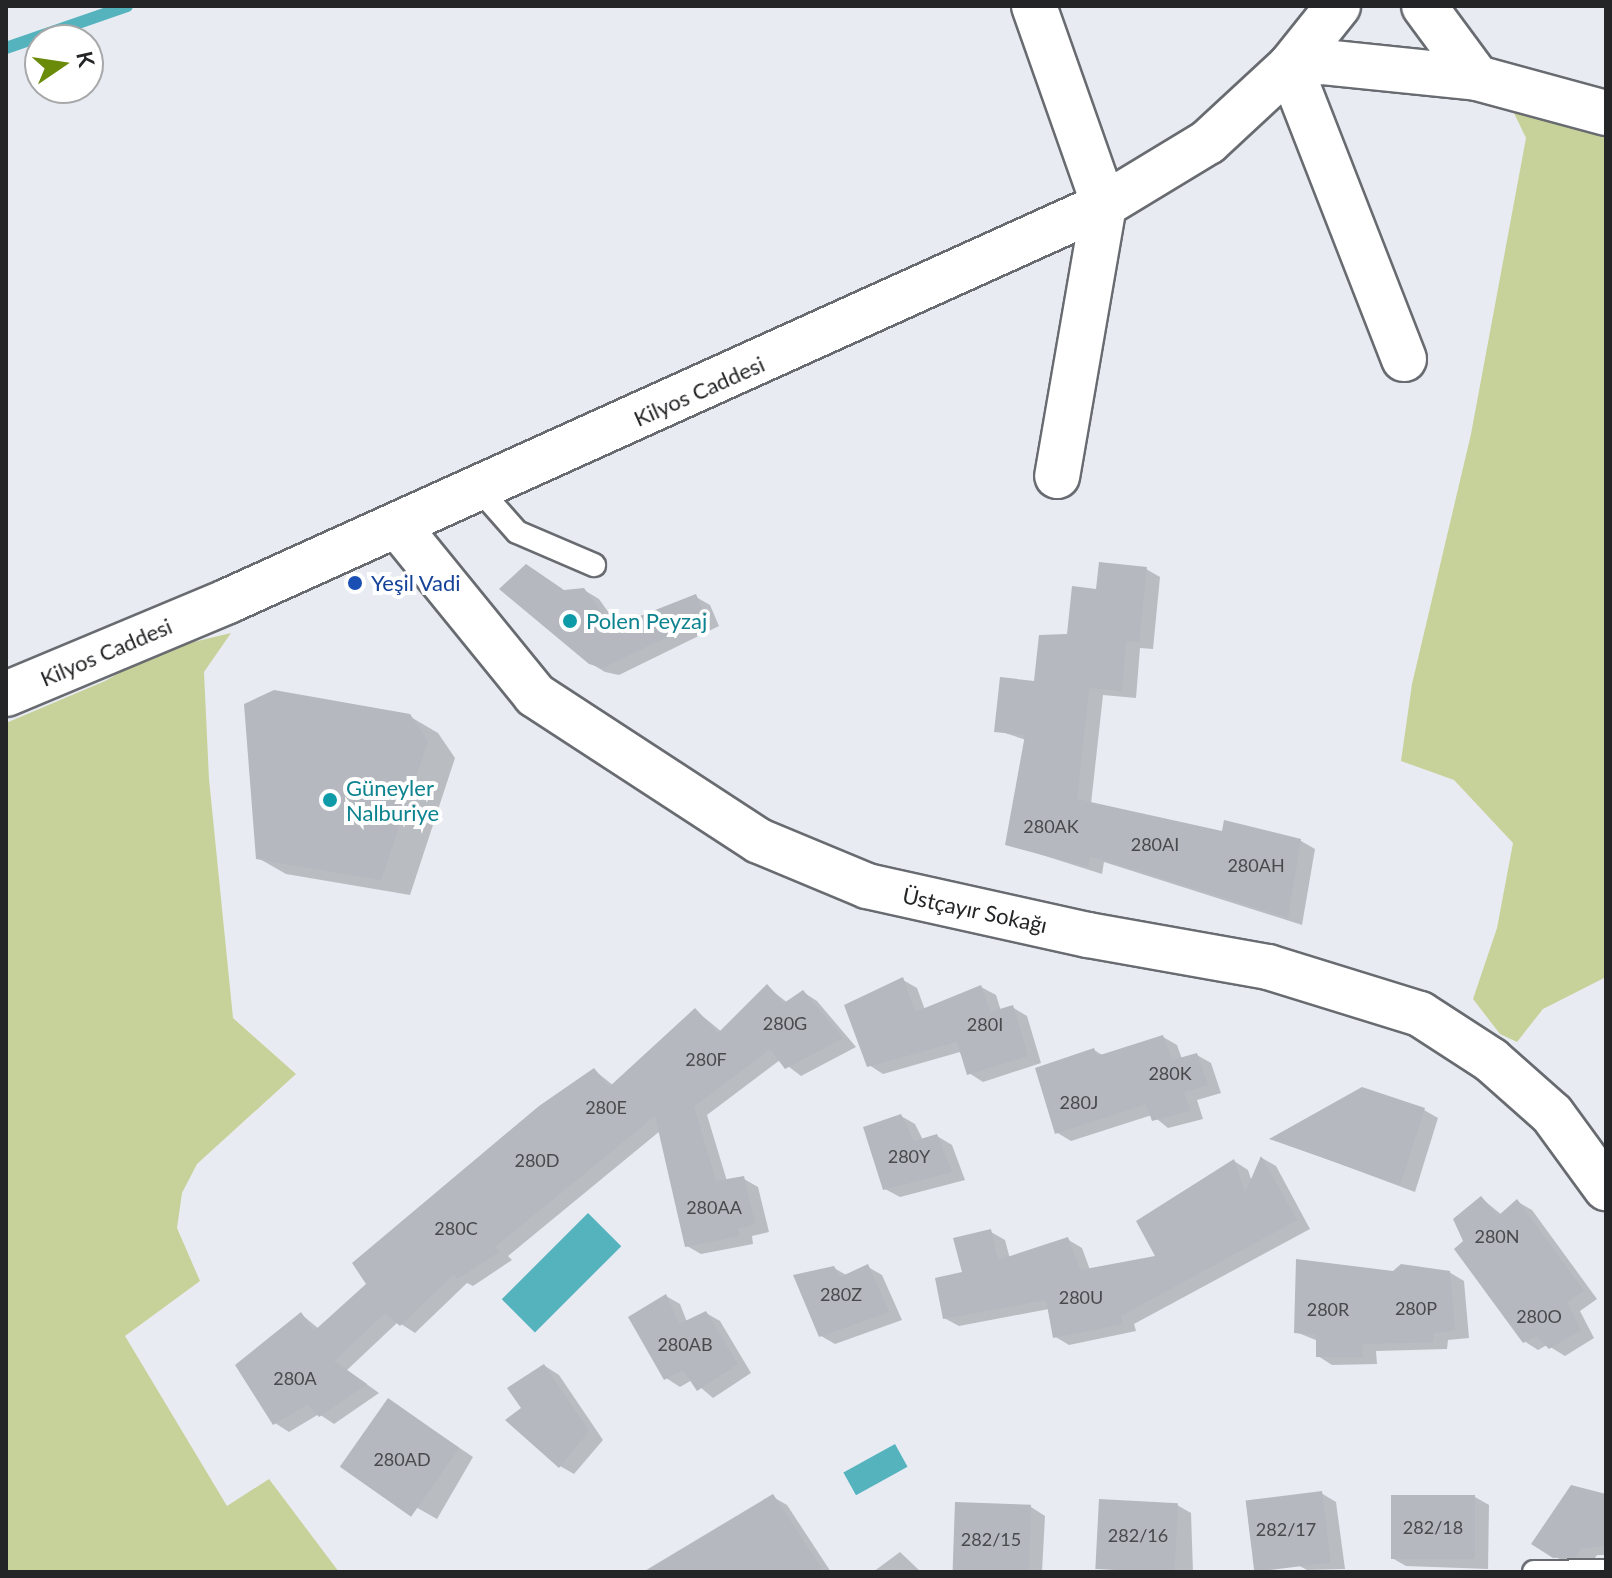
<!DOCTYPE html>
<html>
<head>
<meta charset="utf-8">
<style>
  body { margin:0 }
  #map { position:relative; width:1612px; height:1578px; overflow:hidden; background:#e8ecf2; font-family:Lato,sans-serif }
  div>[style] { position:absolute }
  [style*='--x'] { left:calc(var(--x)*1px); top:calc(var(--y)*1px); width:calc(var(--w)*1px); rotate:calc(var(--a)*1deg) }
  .green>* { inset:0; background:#c7d29a }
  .water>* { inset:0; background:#55b3be; transform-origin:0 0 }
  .shadow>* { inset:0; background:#0003 }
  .stream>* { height:12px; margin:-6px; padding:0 6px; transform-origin:6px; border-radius:6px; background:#55b3be }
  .building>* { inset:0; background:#b5b8be; transform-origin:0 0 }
  .roads { filter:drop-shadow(2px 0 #686c71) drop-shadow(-2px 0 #686c71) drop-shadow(0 2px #686c71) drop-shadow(0 -2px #686c71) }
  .service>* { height:22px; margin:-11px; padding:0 11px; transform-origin:11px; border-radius:11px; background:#fff }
  .minor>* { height:44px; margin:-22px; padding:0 22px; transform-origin:22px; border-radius:22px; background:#fff }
  .tertiary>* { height:44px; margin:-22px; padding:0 22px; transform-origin:22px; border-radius:22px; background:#fff }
  .dots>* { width:22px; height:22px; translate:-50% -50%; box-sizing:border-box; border:4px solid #fff; border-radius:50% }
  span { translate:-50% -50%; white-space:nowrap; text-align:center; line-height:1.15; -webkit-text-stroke:8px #fff; paint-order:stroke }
  .number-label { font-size:18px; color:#484a4d }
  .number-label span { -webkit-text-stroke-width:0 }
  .street-label { font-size:22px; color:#242527 }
  .transit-label { font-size:22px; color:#164399 }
  .left { translate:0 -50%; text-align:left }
  .culture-label { font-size:22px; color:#0d838f }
  .frame { position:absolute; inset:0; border:8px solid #242527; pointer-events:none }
  .north { position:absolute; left:24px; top:24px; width:80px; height:80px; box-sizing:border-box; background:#fff; border:2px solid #a7a8a9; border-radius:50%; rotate:77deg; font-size:22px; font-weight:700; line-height:32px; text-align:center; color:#242527 }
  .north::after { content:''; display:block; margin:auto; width:28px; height:36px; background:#6a8a09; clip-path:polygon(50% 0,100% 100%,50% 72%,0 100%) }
</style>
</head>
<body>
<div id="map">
  <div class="green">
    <i style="clip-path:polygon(1512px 109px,1606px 135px,1606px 977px,1543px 1009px,1517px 1042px,1500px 1034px,1473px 999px,1497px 928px,1513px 843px,1454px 780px,1401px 761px,1412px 684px,1471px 434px,1526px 138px)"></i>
    <i style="clip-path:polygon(231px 633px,204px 672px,209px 779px,233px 1018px,296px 1074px,197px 1164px,182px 1193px,177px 1228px,200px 1281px,125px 1336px,227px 1506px,269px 1479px,339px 1572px,6px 1572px,6px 723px,105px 681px,160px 650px)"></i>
  </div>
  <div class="water">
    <i style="left:588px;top:1213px;width:47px;height:122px;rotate:45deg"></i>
    <i style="left:895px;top:1444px;width:26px;height:59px;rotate:61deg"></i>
  </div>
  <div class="shadow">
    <i style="clip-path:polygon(1146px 569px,1160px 577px,1153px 649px,1140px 648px,1136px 698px,1103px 695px,1091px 804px,1224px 833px,1301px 841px,1315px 849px,1302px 925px,1104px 862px,1102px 874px,1007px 844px,1026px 740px,996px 730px,1036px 684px,1098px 591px)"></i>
    <i style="clip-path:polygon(584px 590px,599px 599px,619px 627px,696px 597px,710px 605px,719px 626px,619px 675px,605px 672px,590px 663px,566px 592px)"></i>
    <i style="clip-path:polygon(409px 716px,438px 733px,455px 758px,410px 895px,286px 874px,258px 858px)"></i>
    <i style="clip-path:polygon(903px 980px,917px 988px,925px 1010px,981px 987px,996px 995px,1001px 1011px,1012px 1007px,1027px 1016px,1041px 1063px,983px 1082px,969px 1073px,960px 1052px,883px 1074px,869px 1065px)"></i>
    <i style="clip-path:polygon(767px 987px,788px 1003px,803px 992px,817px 1001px,856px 1047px,801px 1076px,780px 1060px,707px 1115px,727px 1181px,744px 1179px,758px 1187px,769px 1232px,752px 1236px,753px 1244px,701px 1254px,687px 1246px,660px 1131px,508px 1256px,512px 1260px,473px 1286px,467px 1283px,415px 1333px,398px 1322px,347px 1370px,379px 1393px,334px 1424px,319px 1414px,289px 1432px,275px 1423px,301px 1314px,319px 1329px,594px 1070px,614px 1086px,695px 1010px,722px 1032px)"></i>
    <i style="clip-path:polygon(1163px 1037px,1177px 1045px,1182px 1059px,1197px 1055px,1211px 1063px,1221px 1093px,1197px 1100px,1203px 1119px,1168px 1128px,1152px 1115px,1071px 1141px,1056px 1132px,1094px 1050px,1104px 1056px)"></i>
    <i style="clip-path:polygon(1424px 1110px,1438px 1118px,1415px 1192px,1273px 1139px)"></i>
    <i style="clip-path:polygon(901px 1116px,915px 1124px,923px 1140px,937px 1136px,952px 1145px,965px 1180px,900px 1197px,885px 1189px)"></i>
    <i style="clip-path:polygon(1262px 1158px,1276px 1166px,1310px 1229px,1134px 1324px,1136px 1331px,1069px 1345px,1054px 1336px,1049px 1309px,959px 1326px,944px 1318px,991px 1232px,1005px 1240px,1010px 1259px,1067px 1239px,1082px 1248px,1090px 1270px,1158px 1257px,1234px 1161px,1248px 1170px,1252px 1182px)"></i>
    <i style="clip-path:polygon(1481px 1198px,1502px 1215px,1518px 1202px,1532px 1210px,1597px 1299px,1580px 1311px,1594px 1338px,1565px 1356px,1547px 1345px,1538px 1350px,1524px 1341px,1465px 1241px)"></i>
    <i style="clip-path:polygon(868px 1267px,882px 1275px,902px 1320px,835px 1344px,821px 1336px,834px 1268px,848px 1276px)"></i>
    <i style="clip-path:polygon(1449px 1272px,1464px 1281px,1469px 1338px,1448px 1340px,1447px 1349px,1376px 1351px,1377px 1364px,1332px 1365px,1318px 1356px,1318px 1341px,1296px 1332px,1393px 1273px)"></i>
    <i style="clip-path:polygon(666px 1296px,680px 1304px,687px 1322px,706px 1313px,720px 1321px,751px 1373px,713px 1398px,692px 1380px,680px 1387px,666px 1378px)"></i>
    <i style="clip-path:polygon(545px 1366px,559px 1375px,603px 1440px,574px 1474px,560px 1466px,524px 1409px)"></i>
    <i style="clip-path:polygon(402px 1409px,473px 1457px,437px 1519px,348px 1469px)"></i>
    <i style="clip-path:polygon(1321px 1493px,1336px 1502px,1345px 1569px,1307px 1570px,1292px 1562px)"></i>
    <i style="clip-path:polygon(1606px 1495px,1606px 1555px,1597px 1555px,1590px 1565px,1569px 1565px,1534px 1543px)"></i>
    <i style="clip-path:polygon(773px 1497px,787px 1505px,831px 1572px,688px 1572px)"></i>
    <i style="clip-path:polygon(1475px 1497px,1489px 1505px,1488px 1569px,1406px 1566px,1392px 1558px)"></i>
    <i style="clip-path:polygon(1177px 1505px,1191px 1513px,1193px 1572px,1159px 1572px,1149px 1566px)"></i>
    <i style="clip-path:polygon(1031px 1507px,1045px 1516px,1042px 1572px,952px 1572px)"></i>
    <i style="clip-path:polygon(900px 1552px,921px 1572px,873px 1572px)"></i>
  </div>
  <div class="stream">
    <i style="--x:6;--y:48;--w:128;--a:-19.1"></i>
  </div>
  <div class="building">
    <i style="clip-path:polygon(1099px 562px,1147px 567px,1139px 642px,1126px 641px,1122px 691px,1089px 688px,1077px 799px,1222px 831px,1224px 820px,1301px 839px,1288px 918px,1090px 856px,1088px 867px,1005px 845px,1025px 735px,994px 732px,1000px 677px,1034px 681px,1039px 635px,1067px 634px,1072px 586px,1096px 589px)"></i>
    <i style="clip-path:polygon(526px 564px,564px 590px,584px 588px,612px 627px,696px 594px,706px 618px,603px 668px,589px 664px,499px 589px)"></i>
    <i style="clip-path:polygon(274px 690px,410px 714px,428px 741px,381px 880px,256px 859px,244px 704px)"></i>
    <i style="clip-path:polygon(903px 977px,915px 1012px,981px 985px,990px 1012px,1013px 1005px,1028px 1056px,967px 1075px,957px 1042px,867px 1067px,844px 1005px)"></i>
    <i style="clip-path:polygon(767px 984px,784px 1003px,803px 990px,843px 1038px,785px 1069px,770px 1049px,694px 1107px,716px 1181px,744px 1176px,755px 1224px,738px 1229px,740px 1236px,685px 1247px,655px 1116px,495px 1247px,499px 1252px,457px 1279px,454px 1274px,400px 1326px,385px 1313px,334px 1361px,367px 1384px,319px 1417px,308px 1404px,273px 1425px,235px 1365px,301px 1312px,314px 1331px,366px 1284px,352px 1263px,539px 1106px,594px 1068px,609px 1087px,695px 1008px,718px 1033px)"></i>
    <i style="clip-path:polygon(1163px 1035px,1172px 1060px,1197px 1053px,1208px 1085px,1184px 1092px,1190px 1111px,1152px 1121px,1146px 1104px,1055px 1134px,1035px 1068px,1094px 1048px,1097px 1056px)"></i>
    <i style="clip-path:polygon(1362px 1087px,1425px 1108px,1400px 1185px,1269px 1139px)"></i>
    <i style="clip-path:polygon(901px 1114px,914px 1141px,937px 1134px,952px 1172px,883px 1190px,863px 1127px)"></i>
    <i style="clip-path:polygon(1261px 1156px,1297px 1220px,1121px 1316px,1123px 1324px,1053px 1338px,1046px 1300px,943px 1319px,935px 1278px,962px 1272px,953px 1238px,991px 1229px,998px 1260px,1068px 1237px,1080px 1270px,1155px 1256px,1136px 1221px,1234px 1159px,1245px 1193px)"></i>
    <i style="clip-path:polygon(1481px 1196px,1498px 1216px,1517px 1199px,1584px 1291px,1567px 1302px,1581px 1330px,1549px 1349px,1536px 1336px,1523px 1343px,1454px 1249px,1463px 1241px,1453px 1219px)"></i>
    <i style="clip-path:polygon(1296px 1259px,1393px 1271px,1401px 1264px,1450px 1271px,1455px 1330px,1434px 1333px,1433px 1342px,1362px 1344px,1363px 1357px,1316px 1357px,1316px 1335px,1294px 1333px)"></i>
    <i style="clip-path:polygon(868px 1264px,889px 1312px,819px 1337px,793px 1275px,834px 1266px,840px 1277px)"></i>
    <i style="clip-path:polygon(666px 1294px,679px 1324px,706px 1311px,738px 1364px,697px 1391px,683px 1370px,664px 1380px,628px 1317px)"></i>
    <i style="clip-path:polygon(544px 1364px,589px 1431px,559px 1468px,505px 1420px,521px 1408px,507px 1388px)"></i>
    <i style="left:388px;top:1398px;width:87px;height:84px;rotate:35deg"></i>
    <i style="clip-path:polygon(1571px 1485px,1606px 1494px,1606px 1546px,1582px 1548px,1575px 1557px,1553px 1558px,1531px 1544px)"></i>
    <i style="left:1322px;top:1491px;width:72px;height:77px;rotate:83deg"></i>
    <i style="clip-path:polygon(773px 1494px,824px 1572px,643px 1572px)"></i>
    <i style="left:1391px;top:1495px;width:84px;height:64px"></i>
    <i style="left:1099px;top:1499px;width:79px;height:70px;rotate:3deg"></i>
    <i style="left:955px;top:1502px;width:76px;height:70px;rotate:2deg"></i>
  </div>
  <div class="roads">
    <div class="service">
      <i style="--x:479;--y:489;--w:57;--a:48.5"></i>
      <i style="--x:517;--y:532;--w:84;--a:23.2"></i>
      <i style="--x:1534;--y:1572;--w:72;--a:-0.8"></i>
    </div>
    <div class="minor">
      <i style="--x:1034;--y:6;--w:211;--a:70.6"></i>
      <i style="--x:1104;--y:205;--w:275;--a:99.8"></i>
      <i style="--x:1424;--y:6;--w:89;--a:53.6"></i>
      <i style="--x:1404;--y:359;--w:314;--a:-111.3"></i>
      <i style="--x:1290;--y:66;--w:33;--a:-7"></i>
      <i style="--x:1323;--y:62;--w:155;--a:5.9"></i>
      <i style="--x:1477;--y:78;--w:134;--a:15.2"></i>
      <i style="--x:397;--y:525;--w:219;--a:50.9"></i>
      <i style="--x:535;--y:695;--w:267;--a:33.1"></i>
      <i style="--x:759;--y:841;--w:117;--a:22.6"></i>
      <i style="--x:867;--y:886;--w:226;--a:12.5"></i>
      <i style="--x:1088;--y:935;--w:183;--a:10.1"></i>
      <i style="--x:1268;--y:967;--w:159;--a:17.2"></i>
      <i style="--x:1420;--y:1014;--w:85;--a:32.9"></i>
      <i style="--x:1491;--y:1060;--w:81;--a:41.5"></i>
      <i style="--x:1552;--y:1114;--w:92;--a:53.9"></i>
    </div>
    <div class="tertiary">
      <i style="--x:6;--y:694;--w:241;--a:-22.7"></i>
      <i style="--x:228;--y:601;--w:961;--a:-24.33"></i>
      <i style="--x:1104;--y:205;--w:122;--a:-31.2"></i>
      <i style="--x:1208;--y:142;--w:112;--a:-42.8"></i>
      <i style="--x:1290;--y:66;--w:77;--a:-51.3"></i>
    </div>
  </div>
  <div class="dots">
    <i style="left:355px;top:583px;background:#1a4fb4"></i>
    <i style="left:570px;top:621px;background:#0f9aa8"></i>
    <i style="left:330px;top:800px;background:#0f9aa8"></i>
  </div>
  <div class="number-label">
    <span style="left:1051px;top:826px">280AK</span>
    <span style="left:1155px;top:844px">280AI</span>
    <span style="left:1256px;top:865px">280AH</span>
    <span style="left:785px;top:1023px">280G</span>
    <span style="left:985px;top:1024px">280I</span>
    <span style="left:706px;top:1059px">280F</span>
    <span style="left:1170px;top:1073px">280K</span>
    <span style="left:1079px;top:1102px">280J</span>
    <span style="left:606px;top:1107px">280E</span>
    <span style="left:909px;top:1156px">280Y</span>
    <span style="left:537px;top:1160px">280D</span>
    <span style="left:714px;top:1207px">280AA</span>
    <span style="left:456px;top:1228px">280C</span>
    <span style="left:1497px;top:1236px">280N</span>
    <span style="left:841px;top:1294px">280Z</span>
    <span style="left:1081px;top:1297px">280U</span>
    <span style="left:1416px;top:1308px">280P</span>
    <span style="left:1328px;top:1309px">280R</span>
    <span style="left:1539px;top:1316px">280O</span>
    <span style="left:685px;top:1344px">280AB</span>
    <span style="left:295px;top:1378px">280A</span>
    <span style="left:402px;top:1459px">280AD</span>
    <span style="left:1433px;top:1527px">282/18</span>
    <span style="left:1286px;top:1529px">282/17</span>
    <span style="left:1138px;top:1535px">282/16</span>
    <span style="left:991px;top:1539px">282/15</span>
  </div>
  <div class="street-label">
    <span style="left:699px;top:391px;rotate:-24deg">Kilyos Caddesi</span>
    <span style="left:106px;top:652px;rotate:-23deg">Kilyos Caddesi</span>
    <span style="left:975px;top:910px;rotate:12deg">Üstçayır Sokağı</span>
  </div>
  <div class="transit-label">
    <span class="left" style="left:371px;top:583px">Yeşil Vadi</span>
  </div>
  <div class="culture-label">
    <span class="left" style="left:586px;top:621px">Polen Peyzaj</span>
    <span class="left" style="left:346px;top:800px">Güneyler<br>Nalburiye</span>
  </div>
  <div class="frame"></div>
  <div class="north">K</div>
</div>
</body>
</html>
